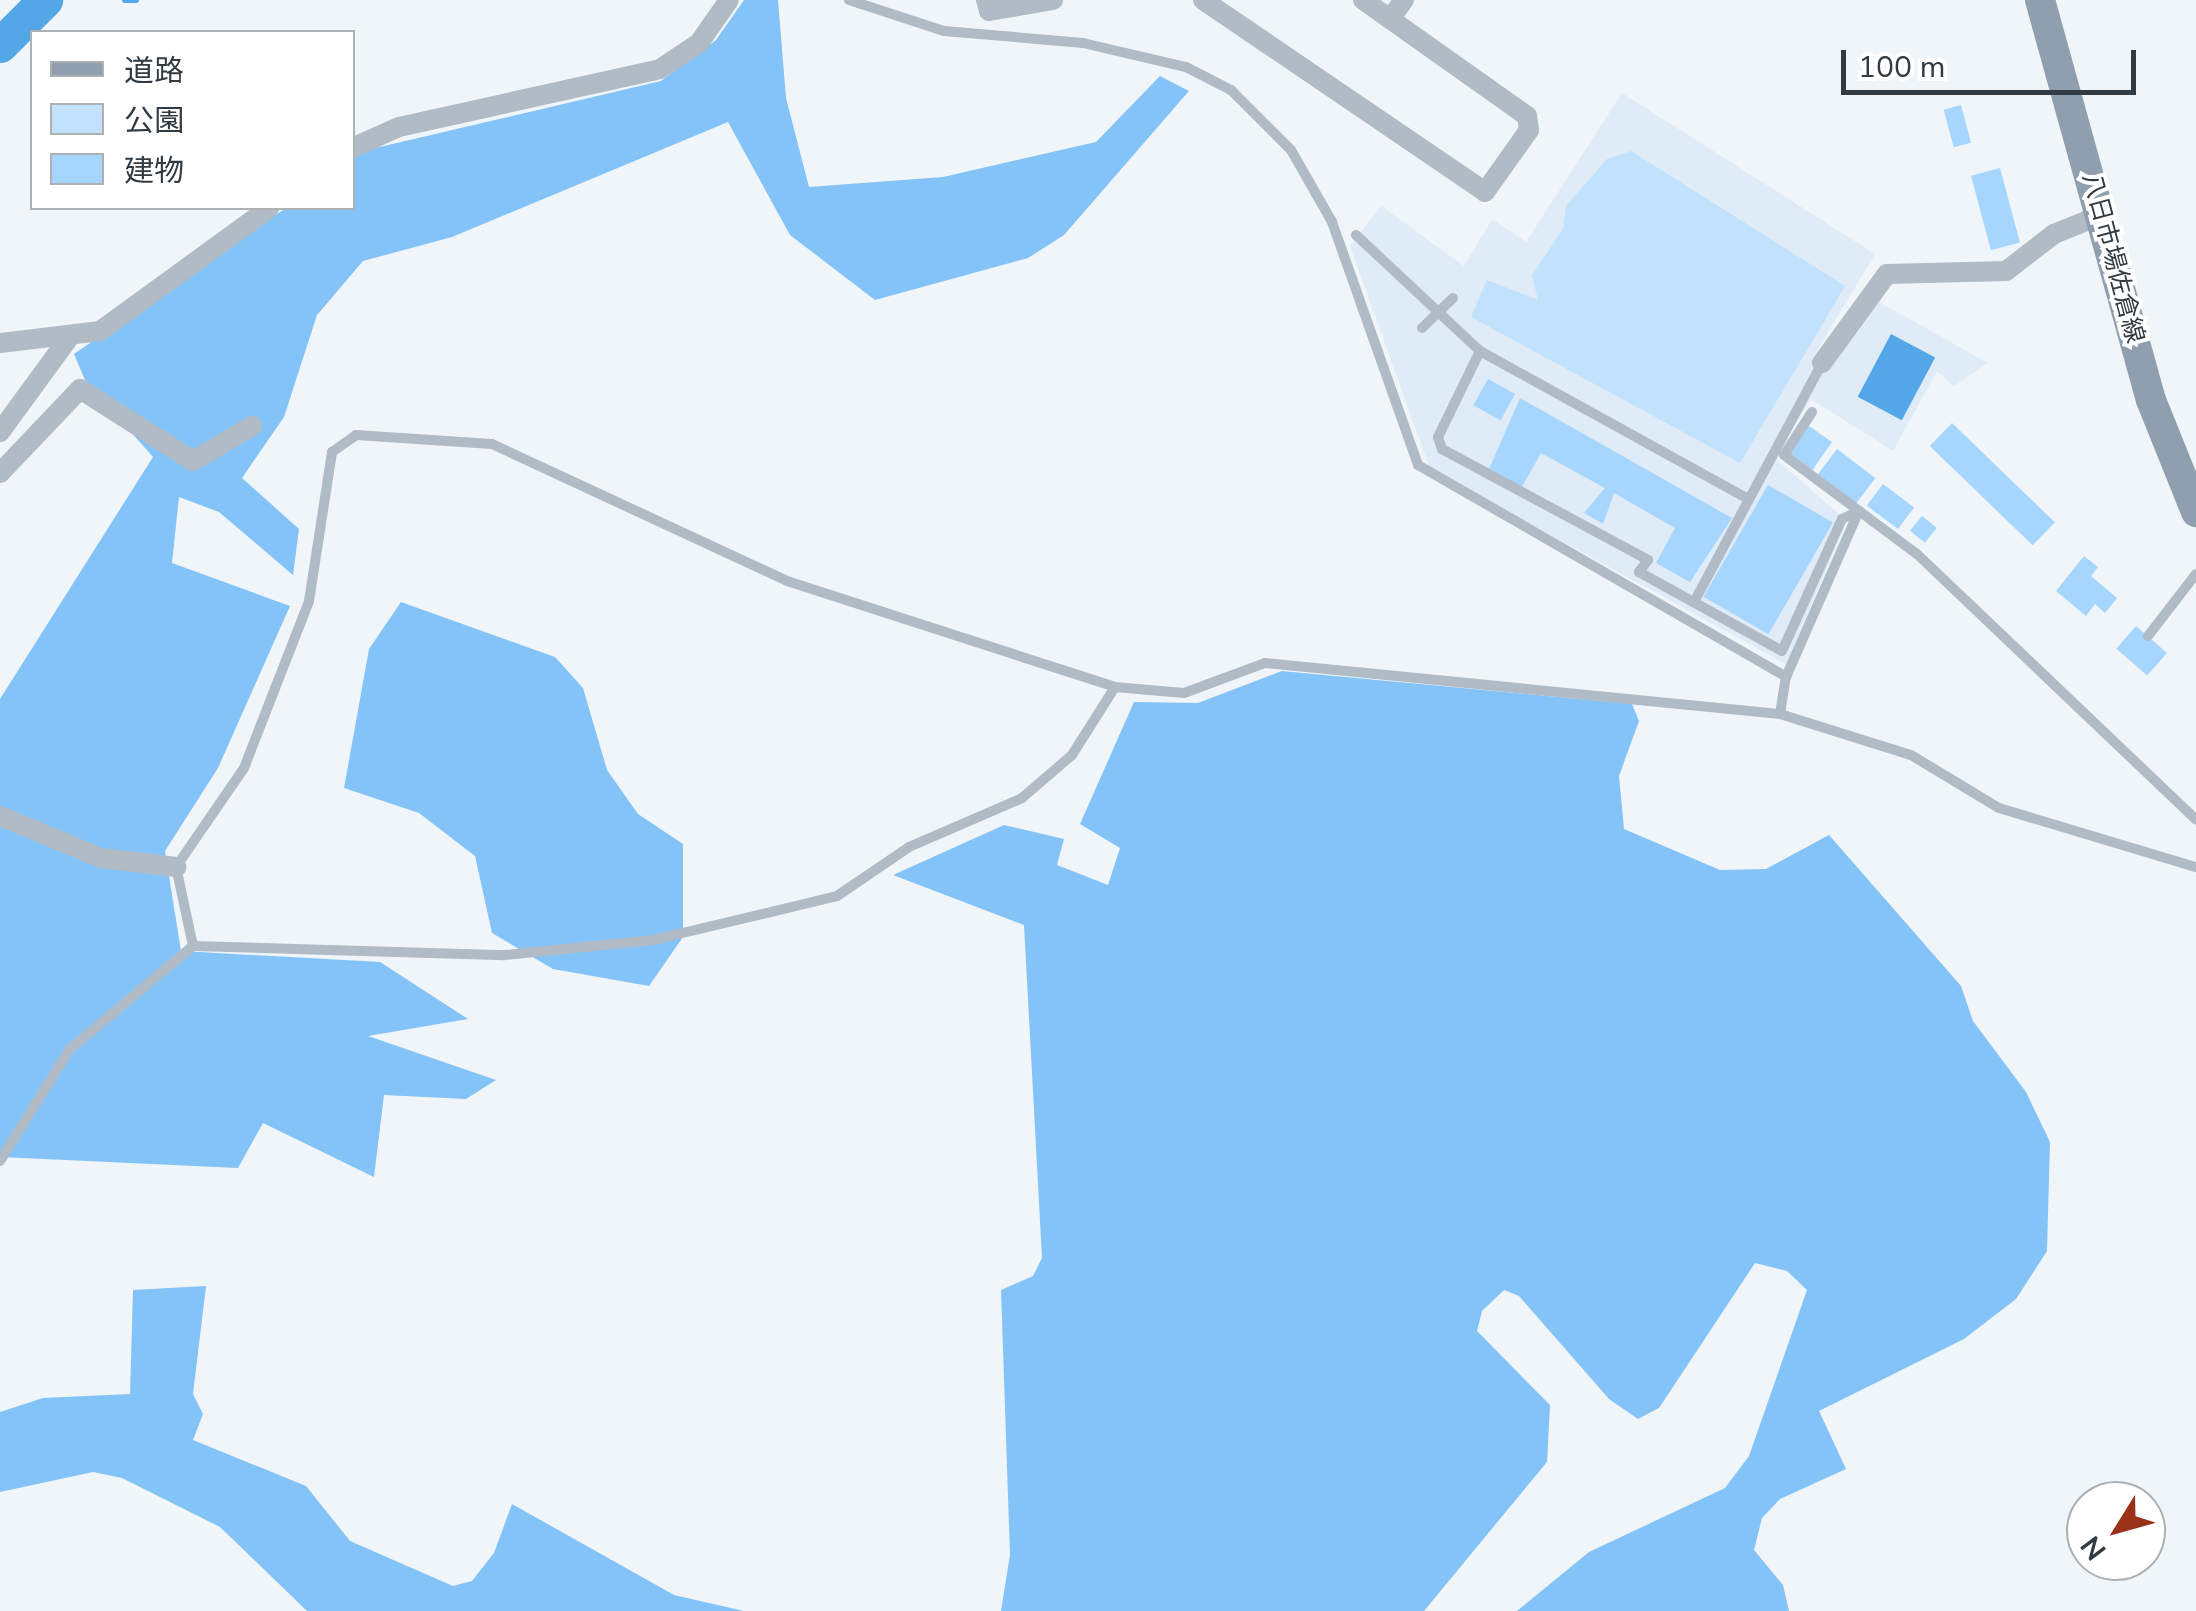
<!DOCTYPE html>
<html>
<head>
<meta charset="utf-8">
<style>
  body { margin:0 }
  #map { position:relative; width:2196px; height:1611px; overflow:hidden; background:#f0f5fa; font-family:"Nunito Sans","Noto Sans JP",sans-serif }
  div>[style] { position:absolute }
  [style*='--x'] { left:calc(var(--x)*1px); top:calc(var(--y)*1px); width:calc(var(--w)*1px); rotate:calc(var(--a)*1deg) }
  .built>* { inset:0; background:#dfebf6 }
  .green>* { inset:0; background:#c2e1fc }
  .forest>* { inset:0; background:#83c3f7 }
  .water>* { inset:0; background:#54a7e7; transform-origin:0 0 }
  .stream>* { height:6px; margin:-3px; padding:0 3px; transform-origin:3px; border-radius:3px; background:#54a7e7 }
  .river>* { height:35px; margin:-17.5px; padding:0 17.5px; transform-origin:17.5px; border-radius:17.5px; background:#54a7e7 }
  .building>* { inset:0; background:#a6d5fd; transform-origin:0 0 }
  .lane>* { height:10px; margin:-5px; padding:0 5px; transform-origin:5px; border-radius:5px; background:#b0bbc5 }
  .street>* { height:20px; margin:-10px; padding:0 10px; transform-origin:10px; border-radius:10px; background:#b0bbc5 }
  .secondary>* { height:30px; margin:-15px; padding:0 15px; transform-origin:15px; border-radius:15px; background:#8f9fad }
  span { translate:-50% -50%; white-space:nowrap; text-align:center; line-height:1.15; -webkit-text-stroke:8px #fff; paint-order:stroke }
  .street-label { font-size:25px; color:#313b44 }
  .legend { position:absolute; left:30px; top:30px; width:325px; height:180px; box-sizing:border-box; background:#fff; border:2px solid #adb1b4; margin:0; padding:12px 18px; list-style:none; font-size:30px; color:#313b44 }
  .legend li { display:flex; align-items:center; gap:20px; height:50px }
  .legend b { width:50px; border:2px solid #adb1b4 }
  .north { position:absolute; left:2066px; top:1481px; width:100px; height:100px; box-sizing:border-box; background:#fff; border:2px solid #adb1b4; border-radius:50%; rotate:233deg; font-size:28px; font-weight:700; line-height:40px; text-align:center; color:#313b44 }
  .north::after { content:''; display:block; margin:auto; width:35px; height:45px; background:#9a3119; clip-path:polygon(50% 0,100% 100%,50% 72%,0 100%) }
  .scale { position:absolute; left:1841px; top:50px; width:295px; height:45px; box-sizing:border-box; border:5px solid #313b44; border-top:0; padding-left:12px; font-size:30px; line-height:35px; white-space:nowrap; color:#313b44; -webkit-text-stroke:8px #fff; paint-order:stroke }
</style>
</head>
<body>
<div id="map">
  <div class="built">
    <i style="clip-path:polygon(1622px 93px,1875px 254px,1813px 357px,1832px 367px,1872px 298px,1988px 363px,1954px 386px,1937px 371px,1893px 451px,1811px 399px,1775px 458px,1847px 521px,1786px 664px,1430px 469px,1350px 246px,1381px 206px,1464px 266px,1492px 219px,1526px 242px)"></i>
  </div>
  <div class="green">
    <i style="clip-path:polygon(1631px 151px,1845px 286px,1740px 463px,1471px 317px,1487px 280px,1538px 300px,1532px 275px,1563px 229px,1566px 206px,1607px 159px)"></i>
  </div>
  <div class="forest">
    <i style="clip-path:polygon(744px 0,778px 0,786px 98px,809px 187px,943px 177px,1096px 142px,1160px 76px,1189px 91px,1064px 235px,1028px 258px,875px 300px,790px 235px,728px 122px,452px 237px,363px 261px,317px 315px,284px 417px,242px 478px,299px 529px,293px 575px,219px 512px,179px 497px,172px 563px,290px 606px,218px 768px,165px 851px,181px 951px,380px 962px,468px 1019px,368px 1036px,496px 1080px,466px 1099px,384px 1095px,374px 1177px,263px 1123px,238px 1168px,0 1157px,0 699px,153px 457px,85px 380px,74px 354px,286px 208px,352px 208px,354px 153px,661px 81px,716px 40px)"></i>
    <i style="clip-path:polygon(401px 602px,555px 657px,583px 688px,607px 770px,638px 814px,683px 844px,683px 937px,649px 986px,553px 969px,492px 933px,475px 856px,419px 813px,344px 788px,369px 649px)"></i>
    <i style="clip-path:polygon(1282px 671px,1632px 704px,1639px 721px,1619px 776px,1624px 829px,1720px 870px,1766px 869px,1829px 835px,1961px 986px,1973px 1021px,2026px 1092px,2050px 1142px,2047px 1251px,2016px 1299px,1964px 1339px,1819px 1411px,1846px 1469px,1780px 1499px,1762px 1518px,1754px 1550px,1783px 1585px,1789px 1611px,1517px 1611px,1589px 1552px,1725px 1488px,1749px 1456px,1807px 1290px,1787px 1271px,1755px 1263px,1659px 1408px,1638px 1419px,1609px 1399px,1519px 1296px,1504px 1290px,1482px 1311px,1477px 1331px,1550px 1405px,1547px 1462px,1424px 1611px,1001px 1611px,1010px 1555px,1001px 1290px,1033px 1276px,1042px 1258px,1024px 925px,893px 875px,1004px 825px,1064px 839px,1057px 865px,1108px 885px,1120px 848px,1080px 824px,1134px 702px,1198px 703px)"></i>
    <i style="clip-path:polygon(206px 1286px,193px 1394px,203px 1414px,193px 1440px,306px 1486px,350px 1541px,453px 1586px,472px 1581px,494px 1553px,512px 1504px,674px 1595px,744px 1611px,307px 1611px,220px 1527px,122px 1478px,93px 1472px,0 1492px,0 1412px,43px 1398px,130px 1394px,133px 1290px)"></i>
  </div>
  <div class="water">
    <i style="left:1891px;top:334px;width:50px;height:71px;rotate:28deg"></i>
  </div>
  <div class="stream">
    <i style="--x:125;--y:0;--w:11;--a:0"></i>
  </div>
  <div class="river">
    <i style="--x:0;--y:45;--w:64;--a:-45"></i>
  </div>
  <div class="building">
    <i style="left:1961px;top:105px;width:39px;height:18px;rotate:75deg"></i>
    <i style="left:2000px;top:168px;width:77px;height:30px;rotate:75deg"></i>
    <i style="left:1488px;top:379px;width:31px;height:30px;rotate:29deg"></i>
    <i style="clip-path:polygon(1520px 398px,1732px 518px,1690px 582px,1656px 563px,1675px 528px,1614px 493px,1603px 524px,1584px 513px,1605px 488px,1541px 453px,1522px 487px,1489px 469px)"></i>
    <i style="left:1952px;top:423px;width:143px;height:32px;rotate:44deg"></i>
    <i style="left:1809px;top:426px;width:28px;height:34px;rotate:35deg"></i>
    <i style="left:1837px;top:449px;width:48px;height:32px;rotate:37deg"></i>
    <i style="left:1883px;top:484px;width:39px;height:27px;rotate:37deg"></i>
    <i style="left:1768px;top:485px;width:75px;height:129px;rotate:30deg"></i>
    <i style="left:1922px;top:516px;width:19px;height:19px;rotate:39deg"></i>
    <i style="clip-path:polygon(2084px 556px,2098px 567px,2091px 576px,2117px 598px,2105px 613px,2095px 604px,2086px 616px,2056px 591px)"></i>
    <i style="left:2136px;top:626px;width:41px;height:30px;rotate:41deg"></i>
  </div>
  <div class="lane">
    <i style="--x:849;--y:0;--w:100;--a:18.1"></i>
    <i style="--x:944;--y:31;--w:140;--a:4.9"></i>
    <i style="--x:1083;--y:43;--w:106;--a:13.1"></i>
    <i style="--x:1186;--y:67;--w:51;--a:27.1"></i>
    <i style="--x:1231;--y:90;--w:85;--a:45"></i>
    <i style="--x:1291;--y:150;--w:83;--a:60.3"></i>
    <i style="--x:1332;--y:222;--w:258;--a:70.5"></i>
    <i style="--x:1418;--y:465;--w:425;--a:29.9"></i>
    <i style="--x:1356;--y:235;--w:170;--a:43.1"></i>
    <i style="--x:1480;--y:351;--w:303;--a:28.9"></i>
    <i style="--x:1422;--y:328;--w:43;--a:-44.1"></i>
    <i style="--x:1480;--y:351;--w:96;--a:116"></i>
    <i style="--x:1438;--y:437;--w:13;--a:72"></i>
    <i style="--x:1442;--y:449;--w:234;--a:28.3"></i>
    <i style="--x:1648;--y:560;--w:15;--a:127"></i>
    <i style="--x:1639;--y:572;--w:163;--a:28.9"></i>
    <i style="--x:1782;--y:651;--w:145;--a:-65.6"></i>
    <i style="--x:1842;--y:519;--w:19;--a:-25"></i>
    <i style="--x:1812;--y:412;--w:51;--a:123.1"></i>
    <i style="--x:1784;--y:455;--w:166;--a:36.7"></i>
    <i style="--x:1917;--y:554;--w:385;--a:43.6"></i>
    <i style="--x:1694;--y:602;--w:271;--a:-61.8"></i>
    <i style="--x:2148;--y:636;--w:78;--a:-52.3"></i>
    <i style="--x:1780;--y:714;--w:37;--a:-81"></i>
    <i style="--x:1786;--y:677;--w:181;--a:-66.3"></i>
    <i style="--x:193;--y:946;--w:312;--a:1.7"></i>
    <i style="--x:505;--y:955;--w:149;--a:-5.8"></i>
    <i style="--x:653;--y:940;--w:189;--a:-13.4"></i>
    <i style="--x:837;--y:896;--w:87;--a:-34.2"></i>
    <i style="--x:909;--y:847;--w:123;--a:-23.4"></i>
    <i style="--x:1022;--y:798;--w:66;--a:-40.7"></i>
    <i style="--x:1072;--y:755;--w:80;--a:-57.7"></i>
    <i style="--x:0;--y:1161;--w:131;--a:-58.1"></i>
    <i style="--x:69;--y:1050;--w:162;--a:-40"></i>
    <i style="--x:193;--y:946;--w:81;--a:-102.1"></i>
    <i style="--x:176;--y:867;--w:120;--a:-55.5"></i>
    <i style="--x:244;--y:768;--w:179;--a:-68.7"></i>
    <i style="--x:309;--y:601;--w:151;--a:-81.2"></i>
    <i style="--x:332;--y:452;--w:29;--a:-35"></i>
    <i style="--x:356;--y:435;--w:136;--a:3.8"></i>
    <i style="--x:492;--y:444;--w:325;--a:24.9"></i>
    <i style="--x:787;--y:581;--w:345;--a:17.9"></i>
    <i style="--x:1115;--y:687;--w:69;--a:5"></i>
    <i style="--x:1184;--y:693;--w:86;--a:-20.3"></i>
    <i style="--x:1265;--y:663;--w:518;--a:5.66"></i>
    <i style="--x:1780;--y:714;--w:137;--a:17.4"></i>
    <i style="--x:1911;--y:755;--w:103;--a:31.1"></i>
    <i style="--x:1999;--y:808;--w:206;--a:16.7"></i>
  </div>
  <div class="street">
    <i style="--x:986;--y:0;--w:11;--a:75"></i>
    <i style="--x:989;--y:11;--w:65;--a:-9.8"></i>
    <i style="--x:1203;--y:0;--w:341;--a:34.2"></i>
    <i style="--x:1485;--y:192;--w:76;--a:-54.6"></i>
    <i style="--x:1529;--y:130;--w:14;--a:-98"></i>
    <i style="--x:1527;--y:116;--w:201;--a:-144.7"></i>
    <i style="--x:1390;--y:19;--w:24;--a:-54"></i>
    <i style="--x:352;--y:148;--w:51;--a:-24.1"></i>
    <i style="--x:399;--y:127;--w:267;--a:-12.5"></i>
    <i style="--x:660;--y:69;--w:47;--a:-33.7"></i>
    <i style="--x:699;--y:43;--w:52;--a:-55.1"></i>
    <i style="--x:0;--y:343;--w:101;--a:-6.8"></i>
    <i style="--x:100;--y:331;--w:209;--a:-36"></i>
    <i style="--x:1822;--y:363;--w:110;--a:-53.9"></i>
    <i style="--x:1887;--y:274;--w:119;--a:-1.4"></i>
    <i style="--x:2006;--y:271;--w:61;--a:-37.6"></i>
    <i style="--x:2054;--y:234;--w:51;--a:-22"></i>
    <i style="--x:0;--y:432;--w:115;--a:-53.8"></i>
    <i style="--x:0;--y:473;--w:116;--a:-46.4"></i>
    <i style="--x:80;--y:389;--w:134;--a:32.5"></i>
    <i style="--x:193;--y:461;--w:69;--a:-30.7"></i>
    <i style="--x:0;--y:816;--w:109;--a:22.6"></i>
    <i style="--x:101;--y:858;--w:76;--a:6.8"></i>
  </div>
  <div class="secondary">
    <i style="--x:2040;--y:0;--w:415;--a:74.5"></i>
    <i style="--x:2151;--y:400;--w:121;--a:68.1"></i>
  </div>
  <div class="street-label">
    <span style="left:2113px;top:258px;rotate:75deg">八日市場佐倉線</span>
  </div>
  <ul class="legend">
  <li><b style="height:12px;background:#8f9fad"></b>道路</li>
  <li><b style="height:28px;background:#c2e1fc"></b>公園</li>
  <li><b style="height:28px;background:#a6d5fd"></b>建物</li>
  </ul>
  <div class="north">N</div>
  <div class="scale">100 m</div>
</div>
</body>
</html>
